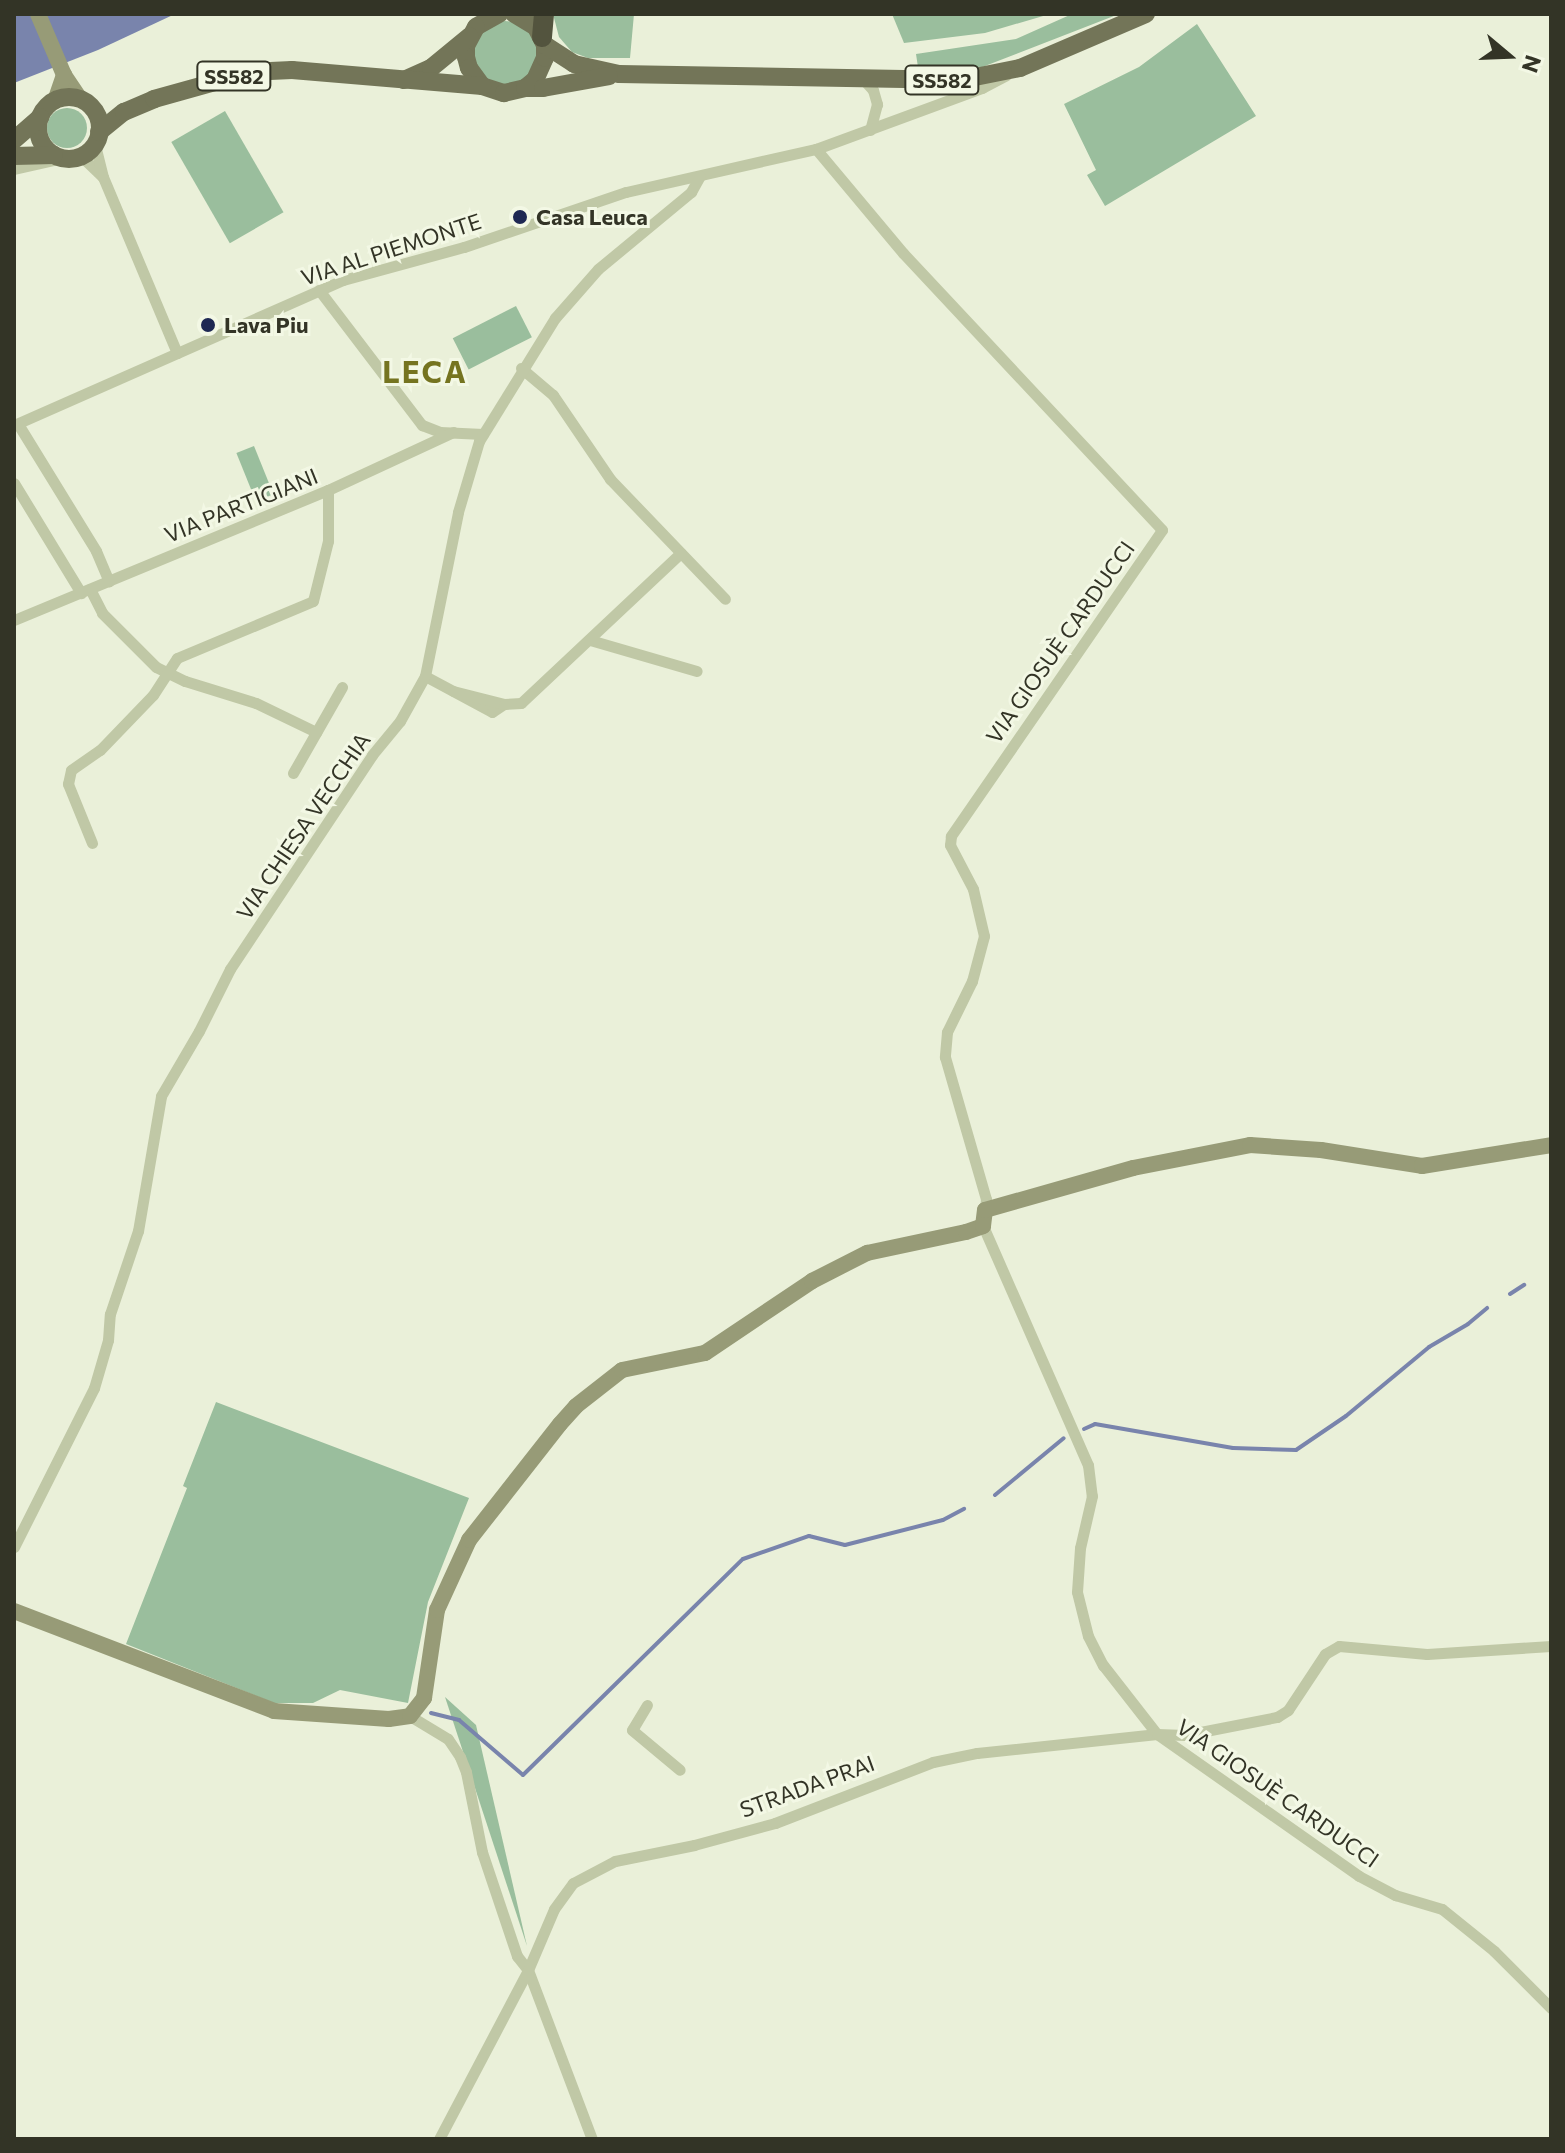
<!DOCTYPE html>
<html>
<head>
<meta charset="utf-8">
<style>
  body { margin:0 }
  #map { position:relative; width:1565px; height:2153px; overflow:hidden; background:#eaf0d9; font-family:Commissioner,sans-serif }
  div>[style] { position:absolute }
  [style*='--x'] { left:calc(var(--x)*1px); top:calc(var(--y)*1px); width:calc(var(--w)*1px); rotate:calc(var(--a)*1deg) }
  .green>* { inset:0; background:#9abe9d; transform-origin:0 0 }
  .round { border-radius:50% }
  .water>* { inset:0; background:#7984ac }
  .stream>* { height:4px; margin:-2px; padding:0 2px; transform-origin:2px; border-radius:2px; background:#7984ac }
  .street>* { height:11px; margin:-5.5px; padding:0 5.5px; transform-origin:5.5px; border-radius:5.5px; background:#c0c8a6 }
  .secondary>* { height:16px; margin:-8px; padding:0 8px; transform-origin:8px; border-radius:8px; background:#979b77 }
  .primary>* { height:18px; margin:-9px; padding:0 9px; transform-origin:9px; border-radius:9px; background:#737558 }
  .primary>.ring { margin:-9px; padding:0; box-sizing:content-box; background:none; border:18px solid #737558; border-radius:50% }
  .highway>* { height:20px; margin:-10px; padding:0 10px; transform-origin:10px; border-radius:10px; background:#53543e }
  .dots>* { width:22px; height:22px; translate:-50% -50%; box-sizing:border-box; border:4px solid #f3f8e5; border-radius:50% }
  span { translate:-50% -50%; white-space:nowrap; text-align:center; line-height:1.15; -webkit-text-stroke:6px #f3f8e5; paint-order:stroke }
  .shield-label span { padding:2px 6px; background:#f3f8e5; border:2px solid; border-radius:6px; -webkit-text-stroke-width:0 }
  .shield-label { font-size:20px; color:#333426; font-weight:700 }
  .poi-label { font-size:22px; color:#333426; font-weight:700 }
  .left { translate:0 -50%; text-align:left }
  .street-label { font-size:22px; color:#333426 }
  .district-label { font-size:30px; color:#757420; font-weight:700; letter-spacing:2px }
  .frame { position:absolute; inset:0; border:16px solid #333426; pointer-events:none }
  .north { position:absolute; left:1469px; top:16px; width:80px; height:80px; -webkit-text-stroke:6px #f3f8e5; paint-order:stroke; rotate:109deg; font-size:22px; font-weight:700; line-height:32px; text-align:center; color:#333426 }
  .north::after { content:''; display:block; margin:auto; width:28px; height:36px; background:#333426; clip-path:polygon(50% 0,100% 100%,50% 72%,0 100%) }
</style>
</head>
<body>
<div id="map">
  <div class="green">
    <i style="clip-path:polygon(553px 14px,634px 14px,630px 58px,588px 58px,572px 52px,559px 37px)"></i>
    <i style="clip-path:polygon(892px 14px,1050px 14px,985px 33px,904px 43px)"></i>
    <i style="clip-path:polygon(1072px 14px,1119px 14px,972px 71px,919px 74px,916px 54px,1016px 39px)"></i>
    <i class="round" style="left:473px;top:21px;width:64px;height:64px"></i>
    <i style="clip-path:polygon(1197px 24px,1256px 116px,1105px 206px,1087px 175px,1096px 170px,1064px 104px,1139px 67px)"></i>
    <i class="round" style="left:47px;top:108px;width:40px;height:40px"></i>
    <i style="left:225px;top:111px;width:117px;height:62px;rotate:60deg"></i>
    <i style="left:516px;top:306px;width:35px;height:71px;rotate:63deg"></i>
    <i style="left:254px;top:446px;width:52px;height:19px;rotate:68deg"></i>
    <i style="clip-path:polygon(216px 1402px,469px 1498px,428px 1602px,408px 1703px,340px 1690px,313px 1703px,274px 1703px,126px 1644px,187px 1488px,183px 1486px)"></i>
    <i style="clip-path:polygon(445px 1697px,476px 1725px,527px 1946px)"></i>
  </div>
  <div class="water">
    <i style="clip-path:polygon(14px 14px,175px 14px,98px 50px,14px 83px)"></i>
  </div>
  <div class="stream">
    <i style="--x:1510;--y:1294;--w:17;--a:-33"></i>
    <i style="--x:1084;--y:1429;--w:12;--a:-24"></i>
    <i style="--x:1095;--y:1424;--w:140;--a:9.9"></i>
    <i style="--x:1233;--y:1448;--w:63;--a:1.8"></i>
    <i style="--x:1296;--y:1450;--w:60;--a:-34.2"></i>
    <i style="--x:1346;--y:1416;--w:108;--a:-39.7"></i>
    <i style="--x:1429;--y:1347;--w:45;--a:-30.5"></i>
    <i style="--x:1468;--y:1324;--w:25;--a:-40"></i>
    <i style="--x:995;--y:1495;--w:89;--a:-39.6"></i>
    <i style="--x:431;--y:1713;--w:29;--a:14"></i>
    <i style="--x:459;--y:1720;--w:84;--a:40.7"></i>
    <i style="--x:523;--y:1775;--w:308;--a:-44.5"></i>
    <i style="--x:743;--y:1559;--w:70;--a:-19.2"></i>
    <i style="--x:809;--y:1536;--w:37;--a:14"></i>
    <i style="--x:845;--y:1545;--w:101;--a:-14.3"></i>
    <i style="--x:943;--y:1520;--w:24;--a:-28"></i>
  </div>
  <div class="street">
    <i style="--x:863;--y:79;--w:15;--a:48"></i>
    <i style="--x:873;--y:90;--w:15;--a:74"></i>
    <i style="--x:877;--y:104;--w:27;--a:105"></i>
    <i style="--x:816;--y:149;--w:136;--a:50.1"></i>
    <i style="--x:903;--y:253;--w:379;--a:46.9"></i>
    <i style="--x:1162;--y:530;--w:372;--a:124.6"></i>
    <i style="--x:951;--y:836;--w:9;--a:96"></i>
    <i style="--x:950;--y:845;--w:50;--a:62.4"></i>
    <i style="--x:973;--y:889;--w:48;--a:76.8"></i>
    <i style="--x:984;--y:936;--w:47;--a:104.9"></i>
    <i style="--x:972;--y:981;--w:57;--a:116.1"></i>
    <i style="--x:947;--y:1032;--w:25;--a:95"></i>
    <i style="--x:945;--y:1057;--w:148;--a:73.9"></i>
    <i style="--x:986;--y:1199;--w:11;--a:95"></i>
    <i style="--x:81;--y:156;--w:30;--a:44"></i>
    <i style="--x:103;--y:177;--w:34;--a:-104"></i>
    <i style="--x:14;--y:169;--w:49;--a:-12.9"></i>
    <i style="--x:103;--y:177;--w:191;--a:67.2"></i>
    <i style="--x:319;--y:290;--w:170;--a:52.7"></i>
    <i style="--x:422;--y:425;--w:19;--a:21"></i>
    <i style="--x:440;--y:432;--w:43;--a:2.7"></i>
    <i style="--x:521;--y:368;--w:42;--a:40.2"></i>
    <i style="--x:553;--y:395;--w:102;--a:55.8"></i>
    <i style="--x:610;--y:479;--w:166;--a:46.2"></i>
    <i style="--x:18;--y:424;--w:149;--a:58.4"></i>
    <i style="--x:96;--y:551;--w:33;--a:67"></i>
    <i style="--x:14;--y:425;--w:360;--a:-23.8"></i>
    <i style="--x:343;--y:280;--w:125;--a:-15.3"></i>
    <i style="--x:464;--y:247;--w:171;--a:-18.8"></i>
    <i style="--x:626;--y:192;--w:195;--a:-12.8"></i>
    <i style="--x:816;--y:149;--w:177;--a:-20.2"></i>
    <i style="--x:982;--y:88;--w:27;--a:-28"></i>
    <i style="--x:14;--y:483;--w:129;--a:58.7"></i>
    <i style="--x:90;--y:589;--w:27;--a:63"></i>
    <i style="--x:102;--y:613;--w:76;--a:45"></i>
    <i style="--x:156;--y:667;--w:32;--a:26"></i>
    <i style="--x:185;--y:681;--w:74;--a:17.2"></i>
    <i style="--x:256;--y:703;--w:67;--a:25.8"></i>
    <i style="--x:14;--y:620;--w:340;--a:-22.5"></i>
    <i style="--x:328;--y:490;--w:138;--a:-24.9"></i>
    <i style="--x:590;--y:640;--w:111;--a:16.2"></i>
    <i style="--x:425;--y:676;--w:76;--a:28.2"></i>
    <i style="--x:492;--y:712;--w:14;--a:-34"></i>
    <i style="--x:453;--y:691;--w:53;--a:14.3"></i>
    <i style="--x:504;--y:704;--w:17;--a:-3"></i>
    <i style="--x:521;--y:703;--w:219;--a:-43.2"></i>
    <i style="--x:293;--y:773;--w:99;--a:-60.3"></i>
    <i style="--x:92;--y:843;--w:64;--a:-112.1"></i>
    <i style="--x:68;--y:784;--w:14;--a:-78"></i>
    <i style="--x:71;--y:770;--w:35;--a:-35"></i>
    <i style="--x:100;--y:750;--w:76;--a:-46.1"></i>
    <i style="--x:153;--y:695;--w:44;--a:-57"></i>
    <i style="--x:177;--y:658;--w:147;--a:-22.7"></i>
    <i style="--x:313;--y:601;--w:62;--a:-76"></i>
    <i style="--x:328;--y:541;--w:51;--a:-90"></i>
    <i style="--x:983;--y:1226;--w:261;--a:66.3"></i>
    <i style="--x:1088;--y:1465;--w:31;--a:83"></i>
    <i style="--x:1092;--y:1496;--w:53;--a:103"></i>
    <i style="--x:1080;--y:1548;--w:44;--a:93.9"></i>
    <i style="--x:1077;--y:1592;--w:45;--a:76"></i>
    <i style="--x:1088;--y:1636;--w:33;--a:63"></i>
    <i style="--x:1103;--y:1665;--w:88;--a:52"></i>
    <i style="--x:1157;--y:1734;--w:247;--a:35.1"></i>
    <i style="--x:1359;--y:1876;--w:41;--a:27.8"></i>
    <i style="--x:1395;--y:1895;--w:49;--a:16.6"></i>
    <i style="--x:1442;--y:1909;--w:67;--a:38.9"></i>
    <i style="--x:1494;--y:1951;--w:81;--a:45"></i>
    <i style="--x:14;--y:1547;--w:178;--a:-63.3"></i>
    <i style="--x:94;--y:1388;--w:50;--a:-73.7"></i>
    <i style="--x:108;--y:1340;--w:26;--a:-86"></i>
    <i style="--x:110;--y:1314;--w:88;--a:-71.4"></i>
    <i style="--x:138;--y:1231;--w:137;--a:-80.3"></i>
    <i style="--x:161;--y:1096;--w:75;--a:-59.7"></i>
    <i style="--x:199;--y:1031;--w:69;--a:-63.4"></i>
    <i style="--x:230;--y:969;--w:257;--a:-56.4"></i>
    <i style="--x:372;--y:755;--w:44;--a:-50.5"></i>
    <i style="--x:400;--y:721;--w:51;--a:-60.9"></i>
    <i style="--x:425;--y:676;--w:167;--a:-78.6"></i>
    <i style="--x:458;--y:512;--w:74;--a:-73.5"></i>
    <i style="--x:479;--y:441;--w:145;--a:-58.3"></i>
    <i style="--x:555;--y:318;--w:65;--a:-48.7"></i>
    <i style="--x:598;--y:269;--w:121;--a:-39.6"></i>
    <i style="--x:691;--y:192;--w:18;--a:-61"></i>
    <i style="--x:647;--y:1705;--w:29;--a:121"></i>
    <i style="--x:632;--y:1730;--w:62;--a:39.8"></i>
    <i style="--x:410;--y:1716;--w:44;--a:31.2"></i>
    <i style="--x:448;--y:1739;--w:22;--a:56"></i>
    <i style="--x:460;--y:1757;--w:16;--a:68"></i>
    <i style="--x:466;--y:1772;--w:82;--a:78.7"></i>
    <i style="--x:482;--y:1852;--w:110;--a:71.4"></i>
    <i style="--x:517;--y:1956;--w:18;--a:52"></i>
    <i style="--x:528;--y:1970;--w:181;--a:69.3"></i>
    <i style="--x:439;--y:2139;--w:191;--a:-62.2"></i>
    <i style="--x:528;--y:1970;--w:66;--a:-66.9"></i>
    <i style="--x:554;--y:1909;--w:32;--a:-54"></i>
    <i style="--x:573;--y:1883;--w:47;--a:-27.6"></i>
    <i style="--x:615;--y:1861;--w:81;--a:-11.4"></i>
    <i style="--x:694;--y:1845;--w:84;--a:-15.2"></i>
    <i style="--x:775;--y:1823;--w:169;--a:-21.1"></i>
    <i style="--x:933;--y:1762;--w:45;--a:-11.6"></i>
    <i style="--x:977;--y:1753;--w:181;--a:-6"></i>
    <i style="--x:1157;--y:1734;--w:28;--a:2"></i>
    <i style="--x:1185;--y:1735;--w:94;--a:-11.1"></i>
    <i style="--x:1277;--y:1717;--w:13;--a:-32"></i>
    <i style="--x:1288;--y:1710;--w:67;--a:-56.5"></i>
    <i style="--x:1325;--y:1654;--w:16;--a:-30"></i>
    <i style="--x:1339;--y:1646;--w:88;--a:5.2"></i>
    <i style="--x:1427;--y:1654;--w:124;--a:-3.7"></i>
  </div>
  <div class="secondary">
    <i style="--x:38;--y:14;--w:66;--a:66.9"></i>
    <i style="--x:64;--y:75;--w:30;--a:56"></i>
    <i style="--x:55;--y:101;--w:28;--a:-71"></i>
    <i style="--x:14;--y:1611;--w:279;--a:21"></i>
    <i style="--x:274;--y:1711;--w:115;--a:4"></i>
    <i style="--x:389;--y:1719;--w:21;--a:-8"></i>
    <i style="--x:410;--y:1716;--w:23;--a:-52"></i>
    <i style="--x:424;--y:1698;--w:89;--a:-81.6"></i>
    <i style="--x:437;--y:1610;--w:77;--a:-65.4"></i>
    <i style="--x:469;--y:1540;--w:147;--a:-51.9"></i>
    <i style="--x:560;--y:1424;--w:24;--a:-48"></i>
    <i style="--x:576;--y:1406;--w:58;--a:-38"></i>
    <i style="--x:622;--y:1370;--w:85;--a:-11.6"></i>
    <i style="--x:705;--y:1353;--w:129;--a:-33.9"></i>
    <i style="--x:812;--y:1281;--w:62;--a:-27"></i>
    <i style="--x:867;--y:1253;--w:101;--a:-12"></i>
    <i style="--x:966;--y:1232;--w:18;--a:-19"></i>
    <i style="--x:983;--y:1226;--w:16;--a:-83"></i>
    <i style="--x:985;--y:1210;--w:154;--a:-15.8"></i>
    <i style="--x:1133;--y:1168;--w:119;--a:-11.1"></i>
    <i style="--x:1250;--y:1145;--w:71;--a:4"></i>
    <i style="--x:1321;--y:1150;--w:102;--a:9"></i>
    <i style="--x:1422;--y:1166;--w:131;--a:-9.2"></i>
  </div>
  <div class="primary">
    <i style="--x:499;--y:14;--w:26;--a:151"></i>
    <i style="--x:476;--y:27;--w:21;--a:118"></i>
    <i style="--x:466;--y:46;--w:11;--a:90"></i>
    <i style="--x:466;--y:57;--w:11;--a:75"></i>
    <i style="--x:469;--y:68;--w:22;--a:54"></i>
    <i style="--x:482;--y:86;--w:23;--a:18"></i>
    <i style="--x:504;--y:93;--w:22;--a:-13"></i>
    <i style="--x:525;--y:88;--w:13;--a:-39"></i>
    <i style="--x:535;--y:80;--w:24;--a:-66"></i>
    <i style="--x:545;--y:58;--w:13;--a:-90"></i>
    <i style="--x:545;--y:45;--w:20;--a:-117"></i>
    <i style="--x:536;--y:27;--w:26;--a:-149"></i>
    <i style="--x:545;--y:45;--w:35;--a:33"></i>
    <i style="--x:574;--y:64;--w:46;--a:12.5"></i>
    <i style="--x:619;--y:74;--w:341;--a:1"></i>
    <i style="--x:960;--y:80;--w:61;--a:-11.3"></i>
    <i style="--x:1020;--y:68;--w:137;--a:-23.2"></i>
    <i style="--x:404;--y:80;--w:30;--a:-24"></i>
    <i style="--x:431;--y:68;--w:50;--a:-39.4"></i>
    <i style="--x:525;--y:88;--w:18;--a:0"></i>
    <i style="--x:543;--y:88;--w:67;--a:-10.3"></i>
    <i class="ring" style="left:38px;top:97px;width:44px;height:44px"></i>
    <i style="--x:99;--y:132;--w:32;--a:-39"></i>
    <i style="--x:124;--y:112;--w:33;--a:-23"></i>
    <i style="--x:154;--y:99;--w:101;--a:-15.6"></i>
    <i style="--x:251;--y:72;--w:41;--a:-2.8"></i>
    <i style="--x:292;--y:70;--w:191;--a:4.8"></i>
    <i style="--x:14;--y:140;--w:35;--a:-41"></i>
    <i style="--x:14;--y:156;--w:40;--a:-1.4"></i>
  </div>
  <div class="highway">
    <i style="--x:542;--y:37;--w:23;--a:-85"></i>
  </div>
  <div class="dots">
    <i style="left:520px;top:217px;background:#1e2853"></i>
    <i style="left:208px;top:325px;background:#1e2853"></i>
  </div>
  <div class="shield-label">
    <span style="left:234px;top:76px">SS582</span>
    <span style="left:942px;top:80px">SS582</span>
  </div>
  <div class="poi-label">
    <span class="left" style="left:536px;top:217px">Casa Leuca</span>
    <span class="left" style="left:224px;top:325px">Lava Piu</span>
  </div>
  <div class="street-label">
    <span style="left:391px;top:249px;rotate:-18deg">VIA AL PIEMONTE</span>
    <span style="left:241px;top:505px;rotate:-22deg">VIA PARTIGIANI</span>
    <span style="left:1060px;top:642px;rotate:-55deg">VIA GIOSUÈ CARDUCCI</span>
    <span style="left:303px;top:826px;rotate:-56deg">VIA CHIESA VECCHIA</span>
    <span style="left:807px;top:1786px;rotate:-20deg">STRADA PRAI</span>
    <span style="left:1278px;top:1793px;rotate:35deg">VIA GIOSUÈ CARDUCCI</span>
  </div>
  <div class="district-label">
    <span style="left:425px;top:371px">LECA</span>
  </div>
  <div class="frame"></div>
  <div class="north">N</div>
</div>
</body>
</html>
